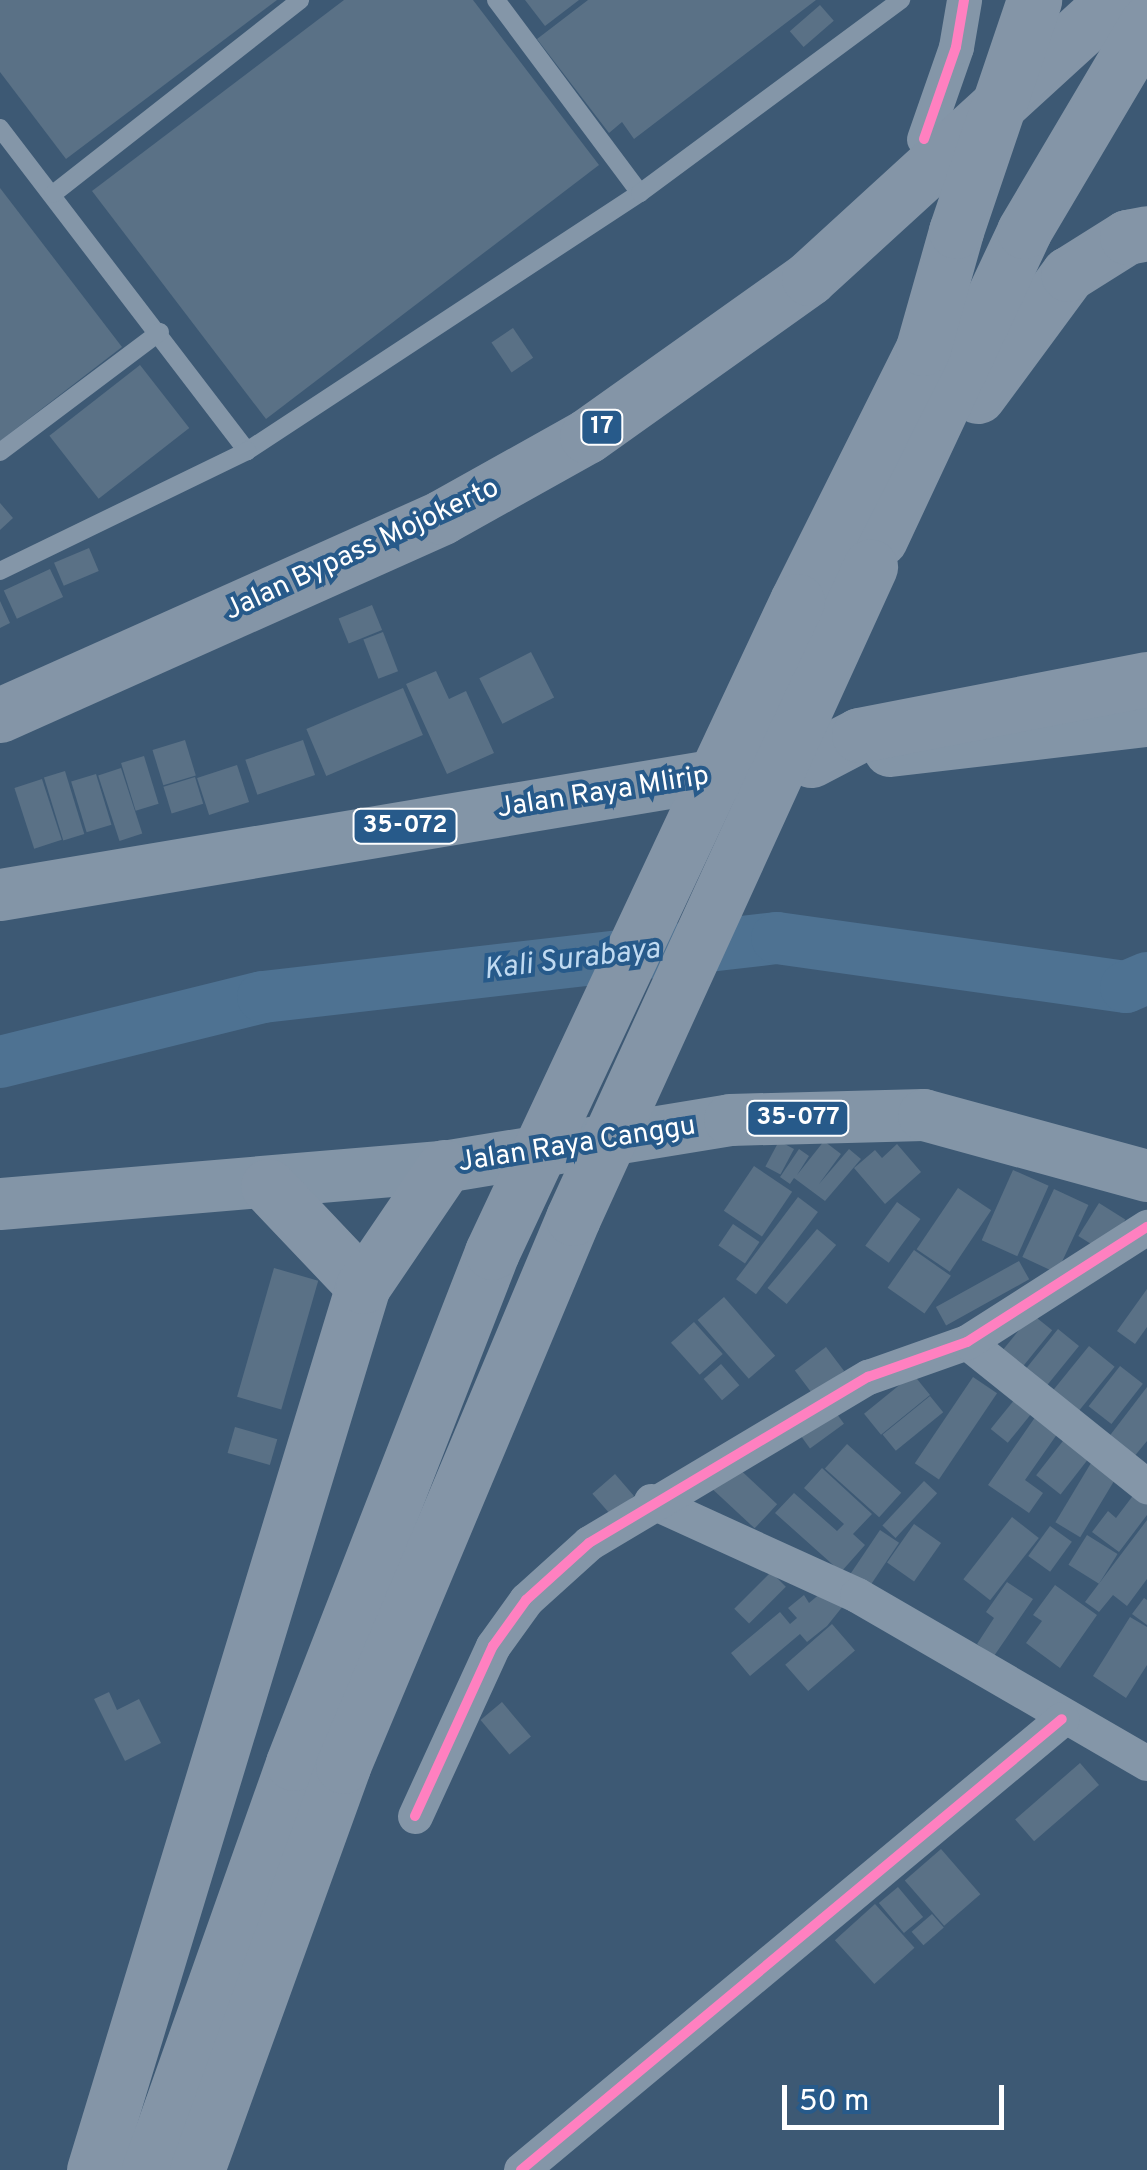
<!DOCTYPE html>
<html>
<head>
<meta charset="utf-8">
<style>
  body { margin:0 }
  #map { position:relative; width:1147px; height:2170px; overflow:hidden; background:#3d5974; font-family:Overpass,sans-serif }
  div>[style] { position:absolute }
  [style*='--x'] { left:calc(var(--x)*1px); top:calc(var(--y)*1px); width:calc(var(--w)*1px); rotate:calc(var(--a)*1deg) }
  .river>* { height:52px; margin:-26px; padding:0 26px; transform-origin:26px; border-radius:26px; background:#4e7292 }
  .building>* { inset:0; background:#5a7186; transform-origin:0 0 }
  .service>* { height:18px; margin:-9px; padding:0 9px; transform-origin:9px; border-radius:9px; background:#8496a8 }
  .minor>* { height:35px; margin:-17.5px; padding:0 17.5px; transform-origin:17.5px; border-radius:17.5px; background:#8496a8 }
  .primary>* { height:52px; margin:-26px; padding:0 26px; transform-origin:26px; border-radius:26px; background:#8395a7 }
  .trunk>* { height:55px; margin:-27.5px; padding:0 27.5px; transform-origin:27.5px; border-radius:27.5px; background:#8495a7 }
  .motorway>* { height:55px; margin:-27.5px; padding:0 27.5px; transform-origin:27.5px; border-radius:27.5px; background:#8495a7 }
  .motorway-bridge>* { height:55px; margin:-27.5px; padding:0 27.5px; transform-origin:27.5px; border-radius:27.5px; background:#8495a7 }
  .cycleway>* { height:10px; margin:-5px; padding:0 5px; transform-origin:5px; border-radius:5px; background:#ff80c0 }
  span { translate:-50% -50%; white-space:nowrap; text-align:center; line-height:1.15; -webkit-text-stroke:8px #275a8a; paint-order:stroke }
  .shield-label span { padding:2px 8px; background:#275a8a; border:2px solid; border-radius:8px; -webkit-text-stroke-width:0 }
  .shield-label { font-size:25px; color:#fff; font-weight:700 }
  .street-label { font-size:28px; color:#fff }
  .water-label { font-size:30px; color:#c0daf1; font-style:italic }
  .scale { position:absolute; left:782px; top:2085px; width:222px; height:45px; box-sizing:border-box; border:5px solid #fff; border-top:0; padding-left:12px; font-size:30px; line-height:35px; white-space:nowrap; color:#fff; -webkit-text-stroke:8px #275a8a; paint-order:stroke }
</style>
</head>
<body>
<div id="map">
  <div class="river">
    <i style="--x:0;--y:1062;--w:271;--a:-13.9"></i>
    <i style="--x:263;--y:997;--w:517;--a:-6.55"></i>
    <i style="--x:777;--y:938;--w:352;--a:8"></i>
    <i style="--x:1126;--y:987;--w:23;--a:-23"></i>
  </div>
  <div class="building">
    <i style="clip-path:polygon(0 0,277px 0,66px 159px,0 72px)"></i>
    <i style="clip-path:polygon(344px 0,473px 0,599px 165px,266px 419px,92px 191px)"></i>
    <i style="clip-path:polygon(525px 0,579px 0,545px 26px)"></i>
    <i style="clip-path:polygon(588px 0,816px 0,634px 139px,622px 122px,609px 133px,537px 39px)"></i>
    <i style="left:820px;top:5px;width:21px;height:40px;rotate:49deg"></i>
    <i style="clip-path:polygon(0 188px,122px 347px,0 441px)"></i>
    <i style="left:513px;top:328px;width:36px;height:26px;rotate:56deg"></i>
    <i style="left:140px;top:365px;width:80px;height:115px;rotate:52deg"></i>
    <i style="clip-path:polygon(0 503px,13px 518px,0 530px)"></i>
    <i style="left:89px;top:548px;width:25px;height:38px;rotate:67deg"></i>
    <i style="left:50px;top:569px;width:31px;height:51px;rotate:65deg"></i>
    <i style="clip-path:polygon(0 601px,10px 623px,0 628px)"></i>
    <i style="left:372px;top:605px;width:27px;height:36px;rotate:68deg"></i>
    <i style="left:383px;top:632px;width:42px;height:21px;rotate:69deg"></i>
    <i style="left:531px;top:652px;width:51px;height:58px;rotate:63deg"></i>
    <i style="clip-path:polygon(436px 671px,449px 699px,466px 691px,494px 753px,447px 774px,406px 684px)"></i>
    <i style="left:403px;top:688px;width:51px;height:105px;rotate:67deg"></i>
    <i style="left:185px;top:740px;width:37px;height:34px;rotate:73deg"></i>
    <i style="left:303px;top:740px;width:37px;height:61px;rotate:71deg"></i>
    <i style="left:144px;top:756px;width:50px;height:24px;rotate:73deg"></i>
    <i style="left:237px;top:765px;width:39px;height:42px;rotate:72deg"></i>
    <i style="left:121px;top:768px;width:69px;height:24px;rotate:72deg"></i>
    <i style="left:65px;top:771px;width:66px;height:22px;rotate:73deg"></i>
    <i style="left:96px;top:774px;width:53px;height:26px;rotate:73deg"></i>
    <i style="left:195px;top:777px;width:28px;height:33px;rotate:73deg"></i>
    <i style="left:42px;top:779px;width:64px;height:29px;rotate:72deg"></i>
    <i style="left:779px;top:1141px;width:17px;height:29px;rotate:28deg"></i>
    <i style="clip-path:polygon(824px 1141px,841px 1154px,819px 1184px,849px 1149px,861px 1159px,825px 1201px,794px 1178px,790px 1184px,780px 1177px,799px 1149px,809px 1156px,797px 1175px)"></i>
    <i style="clip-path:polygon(897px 1144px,921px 1172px,885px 1204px,854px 1168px,875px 1150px,882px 1158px)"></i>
    <i style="left:754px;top:1166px;width:46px;height:54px;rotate:34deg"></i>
    <i style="left:1013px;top:1170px;width:39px;height:77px;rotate:24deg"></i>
    <i style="left:958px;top:1188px;width:40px;height:74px;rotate:34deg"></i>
    <i style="left:1054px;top:1189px;width:38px;height:75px;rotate:25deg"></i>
    <i style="left:798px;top:1197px;width:25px;height:103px;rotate:37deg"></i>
    <i style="left:897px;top:1202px;width:29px;height:54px;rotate:36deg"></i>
    <i style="left:1099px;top:1203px;width:31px;height:39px;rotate:32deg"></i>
    <i style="left:733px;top:1224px;width:32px;height:26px;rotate:34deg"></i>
    <i style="left:817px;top:1229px;width:25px;height:77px;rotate:40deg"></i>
    <i style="left:914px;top:1250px;width:45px;height:46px;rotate:35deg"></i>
    <i style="left:1019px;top:1261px;width:21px;height:95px;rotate:61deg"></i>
    <i style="left:274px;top:1268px;width:46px;height:134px;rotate:16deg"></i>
    <i style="clip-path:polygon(1147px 1289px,1147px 1327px,1135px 1344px,1117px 1331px)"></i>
    <i style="left:724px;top:1297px;width:78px;height:35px;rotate:49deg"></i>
    <i style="left:1032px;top:1314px;width:26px;height:46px;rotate:39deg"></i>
    <i style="left:694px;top:1322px;width:43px;height:31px;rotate:48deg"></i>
    <i style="left:1058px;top:1329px;width:27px;height:60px;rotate:39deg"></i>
    <i style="left:1089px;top:1346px;width:33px;height:68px;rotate:39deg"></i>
    <i style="left:826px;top:1347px;width:30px;height:39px;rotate:53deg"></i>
    <i style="left:721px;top:1364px;width:28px;height:23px;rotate:49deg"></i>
    <i style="left:1120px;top:1366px;width:29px;height:51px;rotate:38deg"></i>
    <i style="left:913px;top:1374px;width:27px;height:63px;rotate:51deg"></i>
    <i style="left:973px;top:1377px;width:29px;height:104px;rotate:34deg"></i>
    <i style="clip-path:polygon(1147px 1387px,1147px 1441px,1133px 1458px,1108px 1438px)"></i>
    <i style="left:1019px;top:1394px;width:22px;height:45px;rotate:39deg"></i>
    <i style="left:930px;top:1396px;width:21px;height:61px;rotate:51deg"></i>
    <i style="left:834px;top:1410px;width:17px;height:42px;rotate:54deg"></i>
    <i style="clip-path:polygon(1038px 1413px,1060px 1430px,1025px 1480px,1043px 1493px,1029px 1513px,988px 1485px)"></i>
    <i style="left:235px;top:1427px;width:44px;height:27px;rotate:16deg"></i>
    <i style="left:1070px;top:1432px;width:31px;height:55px;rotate:38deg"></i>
    <i style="left:847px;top:1444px;width:73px;height:33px;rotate:42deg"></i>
    <i style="left:1094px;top:1458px;width:29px;height:75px;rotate:31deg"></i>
    <i style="left:734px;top:1464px;width:59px;height:33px;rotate:43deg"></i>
    <i style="clip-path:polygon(822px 1468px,872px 1514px,853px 1534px,865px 1545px,841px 1572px,775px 1513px,794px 1493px,837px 1531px,844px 1524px,804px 1488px)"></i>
    <i style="left:615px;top:1474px;width:29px;height:30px;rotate:49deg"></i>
    <i style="left:924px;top:1481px;width:18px;height:61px;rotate:43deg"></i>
    <i style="clip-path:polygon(1138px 1489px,1147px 1495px,1147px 1515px,1119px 1552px,1092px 1532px,1108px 1511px,1116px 1518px)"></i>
    <i style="left:1012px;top:1517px;width:34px;height:79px;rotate:38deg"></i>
    <i style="clip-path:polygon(1147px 1520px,1147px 1579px,1127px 1606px,1113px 1595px,1099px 1612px,1085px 1602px)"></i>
    <i style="left:914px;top:1524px;width:33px;height:47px;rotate:35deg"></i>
    <i style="left:1050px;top:1526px;width:27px;height:37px;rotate:36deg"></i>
    <i style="left:880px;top:1530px;width:23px;height:53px;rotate:34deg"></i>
    <i style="left:1087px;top:1535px;width:36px;height:35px;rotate:32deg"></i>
    <i style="left:771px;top:1572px;width:21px;height:52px;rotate:45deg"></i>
    <i style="clip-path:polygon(1007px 1582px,1033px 1599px,994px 1656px,977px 1644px,994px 1618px,986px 1612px)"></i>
    <i style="clip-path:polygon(1055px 1585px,1097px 1615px,1060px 1668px,1026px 1643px,1042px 1621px,1033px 1615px)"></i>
    <i style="clip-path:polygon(828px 1587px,843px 1606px,827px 1626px,807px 1642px,800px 1634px,750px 1676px,731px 1653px,780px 1612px,790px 1624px,797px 1618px,788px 1608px,804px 1595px,809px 1603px)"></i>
    <i style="clip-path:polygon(1144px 1598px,1147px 1600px,1147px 1625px,1132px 1614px)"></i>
    <i style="clip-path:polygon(1130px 1617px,1147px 1627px,1147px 1665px,1126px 1698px,1093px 1676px)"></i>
    <i style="left:832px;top:1624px;width:35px;height:62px;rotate:49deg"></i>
    <i style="clip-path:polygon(109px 1692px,117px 1710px,139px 1699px,161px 1743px,125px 1761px,94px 1699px)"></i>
    <i style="left:502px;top:1702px;width:45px;height:28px;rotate:50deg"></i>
    <i style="left:1080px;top:1763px;width:29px;height:86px;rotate:49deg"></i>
    <i style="left:941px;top:1849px;width:60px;height:48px;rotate:49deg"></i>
    <i style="left:898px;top:1887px;width:39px;height:25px;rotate:50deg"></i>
    <i style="left:875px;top:1904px;width:59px;height:54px;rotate:48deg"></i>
    <i style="left:932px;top:1914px;width:18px;height:27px;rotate:49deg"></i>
  </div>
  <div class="service">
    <i style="--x:496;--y:0;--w:241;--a:53.3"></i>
    <i style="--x:0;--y:128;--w:407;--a:52.6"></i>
    <i style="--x:247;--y:451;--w:470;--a:-33.3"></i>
    <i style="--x:640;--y:193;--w:325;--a:-36.5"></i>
    <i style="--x:53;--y:194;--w:314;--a:-38.1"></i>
    <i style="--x:0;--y:452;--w:200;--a:-36.9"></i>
    <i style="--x:0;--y:571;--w:275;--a:-25.9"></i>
  </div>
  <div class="minor">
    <i style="--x:924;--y:139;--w:97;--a:-70.8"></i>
    <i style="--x:956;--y:47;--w:48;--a:-80.3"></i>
    <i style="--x:967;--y:1342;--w:231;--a:38.7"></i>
    <i style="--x:651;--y:1501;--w:226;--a:24.5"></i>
    <i style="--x:857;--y:1595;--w:335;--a:30.1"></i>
    <i style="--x:415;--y:1816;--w:187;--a:-65.4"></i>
    <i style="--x:493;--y:1646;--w:57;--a:-54.3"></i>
    <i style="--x:526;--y:1600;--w:85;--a:-42.1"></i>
    <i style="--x:589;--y:1543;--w:325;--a:-30.8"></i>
    <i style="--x:868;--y:1377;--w:105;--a:-19.5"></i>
    <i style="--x:967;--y:1342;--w:214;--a:-32.6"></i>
    <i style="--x:521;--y:2170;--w:704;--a:-39.82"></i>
  </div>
  <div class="primary">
    <i style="--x:890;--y:751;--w:259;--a:-6.7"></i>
    <i style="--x:0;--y:895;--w:763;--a:-9.5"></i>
    <i style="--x:0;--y:1204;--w:446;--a:-4.8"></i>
    <i style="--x:444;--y:1167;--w:290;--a:-9.3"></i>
    <i style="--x:730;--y:1120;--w:194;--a:-1.5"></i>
    <i style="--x:924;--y:1115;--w:231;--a:15.3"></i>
  </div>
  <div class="trunk">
    <i style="--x:0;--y:715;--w:484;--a:-24.1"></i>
    <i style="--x:442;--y:517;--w:166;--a:-29.2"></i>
    <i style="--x:587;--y:436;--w:272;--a:-35.4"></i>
    <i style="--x:809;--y:278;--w:412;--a:-42.4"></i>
  </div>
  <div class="motorway">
    <i style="--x:978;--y:396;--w:152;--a:-53.6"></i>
    <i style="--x:1068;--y:274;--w:70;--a:-32.1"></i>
    <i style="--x:1127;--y:237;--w:20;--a:-11"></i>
    <i style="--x:880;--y:539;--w:340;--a:-64.9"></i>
    <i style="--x:1024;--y:231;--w:242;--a:-59.4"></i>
    <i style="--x:797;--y:601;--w:283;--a:-63.5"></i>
    <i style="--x:923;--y:348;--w:122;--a:-74.2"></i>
    <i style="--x:811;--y:760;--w:54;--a:-27.5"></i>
    <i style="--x:859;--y:735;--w:293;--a:-11"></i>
    <i style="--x:268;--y:1186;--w:138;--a:46.5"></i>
    <i style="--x:94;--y:2170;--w:924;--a:-73.08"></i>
    <i style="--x:363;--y:1286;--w:144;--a:-55.8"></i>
    <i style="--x:149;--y:2170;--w:432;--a:-70.5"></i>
    <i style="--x:293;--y:1763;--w:548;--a:-68.72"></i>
    <i style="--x:197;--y:2170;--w:430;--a:-70.1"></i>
    <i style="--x:343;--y:1766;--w:594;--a:-67.23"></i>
  </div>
  <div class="motorway-bridge">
    <i style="--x:956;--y:231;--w:244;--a:-71.3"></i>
    <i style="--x:573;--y:1218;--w:716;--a:-65.48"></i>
    <i style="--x:492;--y:1252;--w:719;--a:-64.9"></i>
  </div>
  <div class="cycleway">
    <i style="--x:924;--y:139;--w:97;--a:-70.8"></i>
    <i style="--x:956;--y:47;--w:48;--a:-80.3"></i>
    <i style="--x:415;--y:1816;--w:187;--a:-65.4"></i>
    <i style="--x:493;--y:1646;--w:57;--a:-54.3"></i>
    <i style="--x:526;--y:1600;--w:85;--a:-42.1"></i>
    <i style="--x:589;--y:1543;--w:325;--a:-30.8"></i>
    <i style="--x:868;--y:1377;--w:105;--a:-19.5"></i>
    <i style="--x:967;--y:1342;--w:214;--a:-32.6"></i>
    <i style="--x:521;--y:2170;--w:704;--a:-39.82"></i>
  </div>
  <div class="shield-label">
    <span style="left:602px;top:427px">17</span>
    <span style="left:405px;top:826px">35-072</span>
    <span style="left:798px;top:1118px">35-077</span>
  </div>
  <div class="street-label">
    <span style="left:362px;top:550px;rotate:-25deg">Jalan Bypass Mojokerto</span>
    <span style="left:603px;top:793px;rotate:-9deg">Jalan Raya Mlirip</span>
    <span style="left:577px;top:1145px;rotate:-9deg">Jalan Raya Canggu</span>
  </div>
  <div class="water-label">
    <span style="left:572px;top:961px;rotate:-7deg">Kali Surabaya</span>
  </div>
  <div class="scale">50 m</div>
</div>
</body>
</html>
